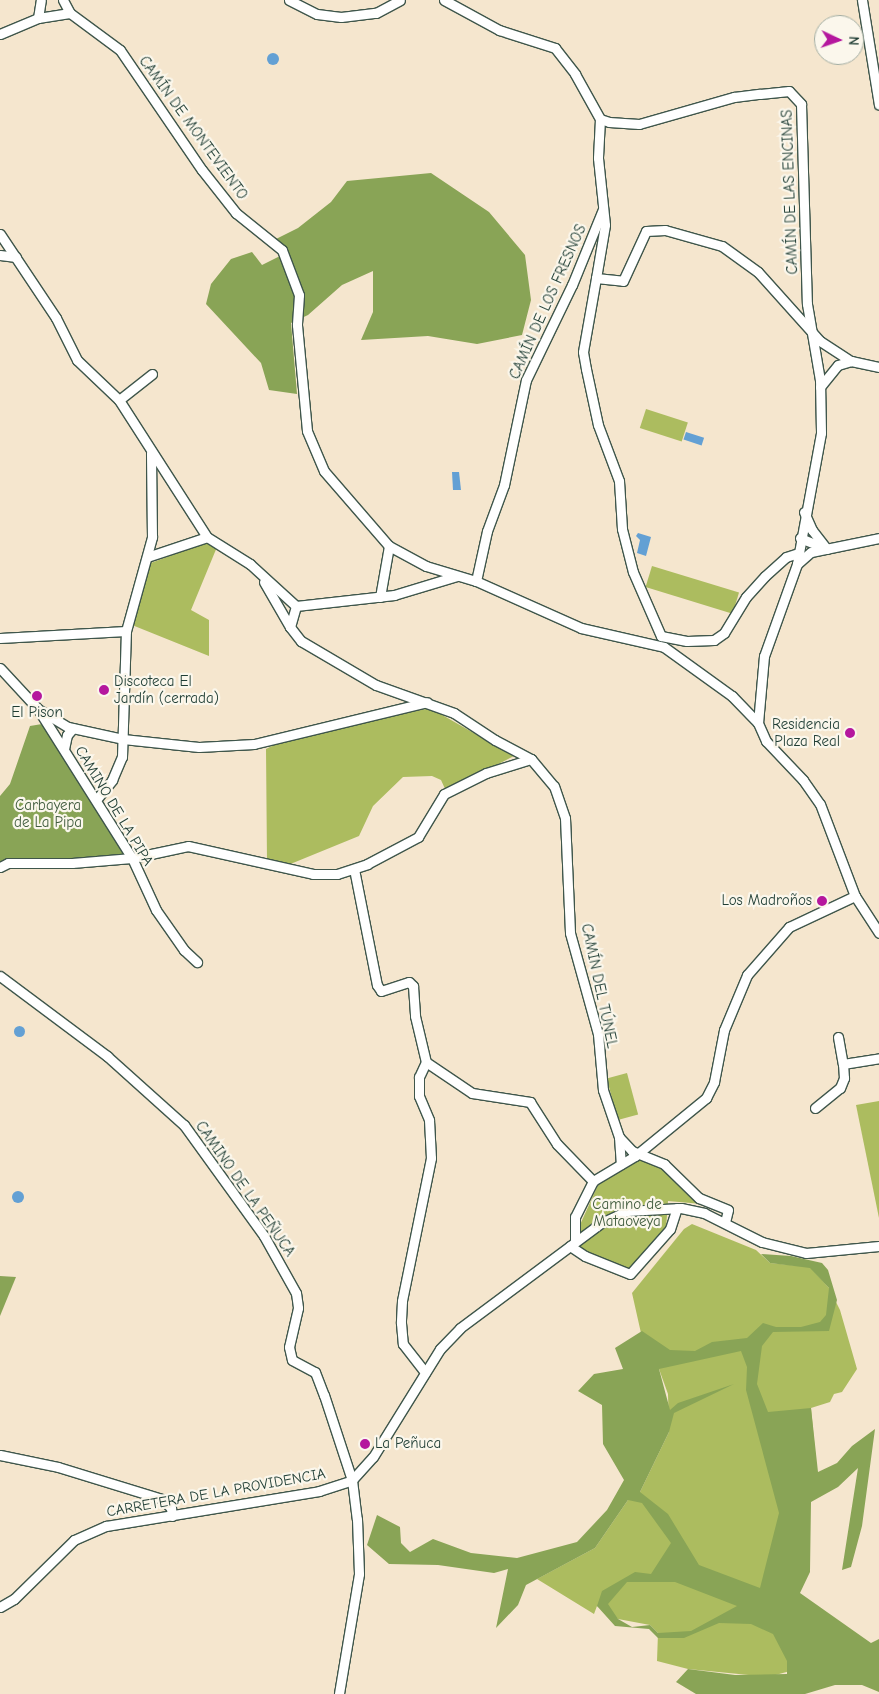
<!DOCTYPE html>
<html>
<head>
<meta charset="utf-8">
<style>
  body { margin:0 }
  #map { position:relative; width:879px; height:1694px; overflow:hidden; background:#f5e6ce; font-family:"Comic Neue",sans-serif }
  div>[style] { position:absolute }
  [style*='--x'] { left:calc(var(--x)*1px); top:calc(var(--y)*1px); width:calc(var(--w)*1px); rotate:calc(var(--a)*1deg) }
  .green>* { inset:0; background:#acbc5f; transform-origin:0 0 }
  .forest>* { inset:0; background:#89a456 }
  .water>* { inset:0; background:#63a0d4; transform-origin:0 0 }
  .round { border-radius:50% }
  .roads { filter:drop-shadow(1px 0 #3f564b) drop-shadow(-1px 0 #3f564b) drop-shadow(0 1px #3f564b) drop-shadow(0 -1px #3f564b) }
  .minor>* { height:9px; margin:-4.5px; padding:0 4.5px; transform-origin:4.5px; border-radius:4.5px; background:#fff }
  .dots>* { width:14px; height:14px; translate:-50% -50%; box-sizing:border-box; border:2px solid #fbf7ec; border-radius:50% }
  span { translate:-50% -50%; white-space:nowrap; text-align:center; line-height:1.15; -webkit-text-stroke:4.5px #fbf7ec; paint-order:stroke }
  .street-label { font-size:15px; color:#1f3d34 }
  .poi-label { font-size:15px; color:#1f3d34 }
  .left { translate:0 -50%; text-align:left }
  .right { translate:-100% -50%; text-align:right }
  .park-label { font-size:15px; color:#425d3f }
  .north { position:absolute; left:814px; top:15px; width:50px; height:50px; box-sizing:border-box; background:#fbf7ec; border:1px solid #a3ada2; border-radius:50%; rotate:93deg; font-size:14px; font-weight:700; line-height:20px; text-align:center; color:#1f3d34 }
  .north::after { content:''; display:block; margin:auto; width:18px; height:22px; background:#b5179e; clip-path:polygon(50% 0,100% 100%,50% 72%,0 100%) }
</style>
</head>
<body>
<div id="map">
  <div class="green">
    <i style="left:646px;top:409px;width:44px;height:20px;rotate:18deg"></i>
    <i style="clip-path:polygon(205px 543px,217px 547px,191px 610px,209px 620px,209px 656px,132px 625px,148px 564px)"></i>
    <i style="left:652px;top:566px;width:91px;height:22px;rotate:17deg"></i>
    <i style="clip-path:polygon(430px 708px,514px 756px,446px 791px,441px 780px,432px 776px,403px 777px,373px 806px,359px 836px,288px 865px,267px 861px,266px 749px,282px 741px)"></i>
    <i style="left:627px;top:1073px;width:43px;height:21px;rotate:75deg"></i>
    <i style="clip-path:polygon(879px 1101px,879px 1218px,856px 1105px)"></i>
    <i style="clip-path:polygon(644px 1158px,673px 1177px,702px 1204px,668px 1201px,666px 1229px,630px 1269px,614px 1266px,580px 1247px,579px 1227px,598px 1185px,622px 1168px)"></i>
    <i style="clip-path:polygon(692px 1224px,756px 1250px,770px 1263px,810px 1267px,829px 1288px,840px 1310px,857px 1369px,842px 1392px,834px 1394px,830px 1402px,811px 1408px,817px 1472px,767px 1602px,805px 1667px,768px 1677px,688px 1669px,657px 1661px,658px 1633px,650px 1625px,618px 1619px,597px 1606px,594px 1614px,537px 1579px,595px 1548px,628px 1500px,640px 1492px,669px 1432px,668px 1394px,659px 1369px,643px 1342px,632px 1293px,684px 1229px)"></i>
  </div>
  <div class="forest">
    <i style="clip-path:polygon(431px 173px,489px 212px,525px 255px,531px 300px,522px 335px,477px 344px,428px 336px,361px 340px,373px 312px,373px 271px,342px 285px,308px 315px,291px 323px,297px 394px,269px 390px,261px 363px,206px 304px,211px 284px,231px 259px,252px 252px,262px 265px,280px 256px,274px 240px,298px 228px,331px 202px,347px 181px)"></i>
    <i style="clip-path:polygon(48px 723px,132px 858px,0 867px,0 796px,10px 784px,30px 726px)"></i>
    <i style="clip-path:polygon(evenodd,761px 1254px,791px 1256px,822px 1263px,828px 1270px,837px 1300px,829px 1331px,773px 1332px,762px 1346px,757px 1384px,768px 1412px,811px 1408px,818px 1472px,837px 1463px,852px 1446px,875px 1429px,862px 1526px,851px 1567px,842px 1570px,858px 1468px,838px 1487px,811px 1502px,810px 1572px,800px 1593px,871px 1643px,879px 1639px,879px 1692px,862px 1685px,835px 1685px,805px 1694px,696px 1694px,676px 1682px,688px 1669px,735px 1675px,787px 1674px,787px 1661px,773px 1634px,751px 1624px,719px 1623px,684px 1638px,658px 1638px,649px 1629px,615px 1626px,597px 1606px,602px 1591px,635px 1572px,651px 1574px,671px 1543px,642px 1503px,628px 1500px,595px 1548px,526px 1585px,518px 1605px,496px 1628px,508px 1569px,494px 1573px,438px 1565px,389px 1564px,367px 1545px,377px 1515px,400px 1527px,401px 1543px,410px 1552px,433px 1539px,471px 1553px,517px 1558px,577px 1542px,607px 1510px,624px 1480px,603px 1444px,602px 1405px,578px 1391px,594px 1374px,623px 1369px,615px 1348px,642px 1331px,670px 1350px,695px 1351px,712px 1342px,747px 1338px,763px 1323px,776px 1327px,801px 1327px,820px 1322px,826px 1315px,829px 1288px,810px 1268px,770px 1263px,761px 1254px,741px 1351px,747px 1367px,746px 1390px,779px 1513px,760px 1588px,699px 1565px,668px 1514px,640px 1492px,669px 1432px,674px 1413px,734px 1384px,678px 1403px,670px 1410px,659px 1369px,741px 1351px,761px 1254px,627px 1582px,675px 1582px,737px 1606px,691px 1631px,658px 1633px,650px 1625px,632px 1627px,618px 1619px,608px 1604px,627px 1582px)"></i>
    <i style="clip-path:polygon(0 1276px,16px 1277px,0 1316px)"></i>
  </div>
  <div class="water">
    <i class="round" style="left:267px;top:53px;width:12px;height:12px"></i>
    <i style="left:686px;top:432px;width:19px;height:8px;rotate:18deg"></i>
    <i style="clip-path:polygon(452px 472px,459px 472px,461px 490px,453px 490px)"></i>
    <i style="clip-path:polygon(638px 533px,651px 537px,646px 556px,637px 553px,640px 540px,636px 536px)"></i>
    <i class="round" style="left:13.5px;top:1025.5px;width:11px;height:11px"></i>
    <i class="round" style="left:12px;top:1191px;width:12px;height:12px"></i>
  </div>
  <div class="roads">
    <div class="minor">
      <i style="--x:63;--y:0;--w:15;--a:62"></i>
      <i style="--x:289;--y:0;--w:31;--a:27"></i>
      <i style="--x:317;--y:14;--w:24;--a:7"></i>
      <i style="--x:341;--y:17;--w:35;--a:-7"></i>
      <i style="--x:376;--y:13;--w:27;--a:-28"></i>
      <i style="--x:444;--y:0;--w:63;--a:28.6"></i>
      <i style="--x:499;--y:30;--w:59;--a:17.8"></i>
      <i style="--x:555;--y:48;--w:33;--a:52"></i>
      <i style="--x:575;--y:74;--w:51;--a:60.9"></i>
      <i style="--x:600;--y:119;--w:9;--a:18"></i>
      <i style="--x:609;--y:122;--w:30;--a:4"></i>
      <i style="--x:639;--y:124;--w:99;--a:-15.9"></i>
      <i style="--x:734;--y:97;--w:26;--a:-7"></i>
      <i style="--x:760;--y:94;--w:29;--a:-6"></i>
      <i style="--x:789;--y:91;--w:18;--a:47"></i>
      <i style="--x:801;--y:104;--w:200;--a:88.3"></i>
      <i style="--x:807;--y:304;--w:77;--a:80.3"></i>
      <i style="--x:820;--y:380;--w:53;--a:88.9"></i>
      <i style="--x:821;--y:433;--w:133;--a:100.4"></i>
      <i style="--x:797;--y:564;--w:98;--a:109.7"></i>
      <i style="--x:764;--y:656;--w:67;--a:95.1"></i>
      <i style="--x:862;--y:0;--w:106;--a:80.8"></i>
      <i style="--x:38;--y:18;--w:18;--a:-81"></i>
      <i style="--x:0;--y:34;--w:41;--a:-22.8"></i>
      <i style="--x:38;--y:18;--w:32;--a:-9"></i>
      <i style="--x:70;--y:13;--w:62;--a:36.5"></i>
      <i style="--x:120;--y:50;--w:145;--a:55.7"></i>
      <i style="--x:202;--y:170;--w:55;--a:51.7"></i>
      <i style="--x:236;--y:213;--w:59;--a:38.8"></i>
      <i style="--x:282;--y:250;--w:48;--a:69.3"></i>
      <i style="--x:299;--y:295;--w:30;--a:94"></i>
      <i style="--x:297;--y:325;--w:106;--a:84.6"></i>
      <i style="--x:307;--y:431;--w:43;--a:67"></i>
      <i style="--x:324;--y:471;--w:99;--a:49.1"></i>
      <i style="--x:389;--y:546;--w:42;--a:28.4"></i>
      <i style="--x:426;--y:566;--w:52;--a:16.7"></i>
      <i style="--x:476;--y:581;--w:115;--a:24.1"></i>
      <i style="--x:581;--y:628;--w:85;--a:12.9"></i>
      <i style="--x:664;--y:647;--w:84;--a:35.8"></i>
      <i style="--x:732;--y:696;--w:37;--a:46"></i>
      <i style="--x:758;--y:723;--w:20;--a:66"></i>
      <i style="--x:766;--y:741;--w:54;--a:46.5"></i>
      <i style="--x:803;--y:780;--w:29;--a:55"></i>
      <i style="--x:820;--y:804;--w:98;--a:69.2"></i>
      <i style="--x:855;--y:896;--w:44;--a:57"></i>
      <i style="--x:600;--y:119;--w:39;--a:93"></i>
      <i style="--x:598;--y:158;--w:67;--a:84"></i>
      <i style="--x:605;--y:225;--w:54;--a:99.6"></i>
      <i style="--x:596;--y:278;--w:27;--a:6"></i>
      <i style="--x:623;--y:281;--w:55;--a:-65.3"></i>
      <i style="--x:646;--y:231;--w:19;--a:-3"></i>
      <i style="--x:665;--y:230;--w:59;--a:15.7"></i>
      <i style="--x:722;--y:246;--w:44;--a:35.8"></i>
      <i style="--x:758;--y:272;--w:93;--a:48.1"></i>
      <i style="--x:820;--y:341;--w:37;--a:33"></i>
      <i style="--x:851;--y:361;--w:29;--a:12"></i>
      <i style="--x:0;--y:234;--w:101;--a:56.3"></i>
      <i style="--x:56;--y:318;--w:47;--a:63.4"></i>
      <i style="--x:77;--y:360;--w:58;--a:43.6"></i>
      <i style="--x:119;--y:400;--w:163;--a:57.3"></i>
      <i style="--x:207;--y:537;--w:51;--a:32.1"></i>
      <i style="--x:250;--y:564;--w:62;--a:42.4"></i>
      <i style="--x:296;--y:606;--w:99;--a:-6.4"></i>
      <i style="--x:394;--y:595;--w:66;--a:-16.8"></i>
      <i style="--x:0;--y:255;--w:16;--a:7"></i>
      <i style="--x:596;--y:278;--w:75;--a:100"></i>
      <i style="--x:583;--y:352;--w:17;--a:80"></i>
      <i style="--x:586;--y:369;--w:57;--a:77.9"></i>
      <i style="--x:598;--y:425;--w:60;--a:69.4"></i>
      <i style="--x:619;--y:481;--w:48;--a:86.4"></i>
      <i style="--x:622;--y:529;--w:44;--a:75.7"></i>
      <i style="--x:633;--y:572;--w:70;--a:66.4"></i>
      <i style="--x:661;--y:636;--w:26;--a:11"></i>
      <i style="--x:687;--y:641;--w:27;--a:-2"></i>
      <i style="--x:714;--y:640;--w:12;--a:-35"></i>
      <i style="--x:724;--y:633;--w:42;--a:-58.6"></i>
      <i style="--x:746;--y:597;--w:28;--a:-48"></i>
      <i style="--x:765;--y:576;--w:28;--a:-42"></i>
      <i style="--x:786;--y:557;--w:13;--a:-18"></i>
      <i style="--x:820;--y:387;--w:28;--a:-51"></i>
      <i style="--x:838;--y:365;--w:14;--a:-17"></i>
      <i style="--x:119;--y:400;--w:42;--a:-38.2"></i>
      <i style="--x:804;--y:512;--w:20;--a:66"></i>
      <i style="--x:812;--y:530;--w:24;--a:52"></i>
      <i style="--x:800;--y:538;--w:27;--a:22"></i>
      <i style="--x:147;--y:557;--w:63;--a:-18.4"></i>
      <i style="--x:797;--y:564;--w:18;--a:-41"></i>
      <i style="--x:811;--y:552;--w:69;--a:-11.6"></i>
      <i style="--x:476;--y:581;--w:51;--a:-77.6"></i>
      <i style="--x:487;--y:531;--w:49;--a:-69.7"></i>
      <i style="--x:504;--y:485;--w:107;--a:-78.2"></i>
      <i style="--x:526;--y:380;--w:106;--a:-64.2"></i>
      <i style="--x:572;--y:285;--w:82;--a:-67.8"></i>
      <i style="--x:264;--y:582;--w:52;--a:60"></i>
      <i style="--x:380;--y:597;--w:52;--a:-80"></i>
      <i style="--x:296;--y:606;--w:22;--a:106"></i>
      <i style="--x:290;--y:627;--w:18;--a:52"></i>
      <i style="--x:301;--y:641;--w:87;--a:30.4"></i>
      <i style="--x:376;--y:685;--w:83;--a:19.7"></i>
      <i style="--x:454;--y:713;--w:49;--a:33.4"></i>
      <i style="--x:495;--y:740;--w:41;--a:27.8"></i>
      <i style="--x:531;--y:759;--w:35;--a:50"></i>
      <i style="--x:554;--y:786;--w:34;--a:71"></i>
      <i style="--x:565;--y:818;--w:115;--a:87.5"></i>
      <i style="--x:570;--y:933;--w:105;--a:74.5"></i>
      <i style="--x:598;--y:1034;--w:56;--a:84.9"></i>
      <i style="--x:603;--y:1090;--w:50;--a:71.2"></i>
      <i style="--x:619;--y:1137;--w:27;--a:86"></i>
      <i style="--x:0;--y:638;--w:126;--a:-3.2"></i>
      <i style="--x:0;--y:668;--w:56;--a:47.2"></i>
      <i style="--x:38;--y:709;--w:176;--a:57.8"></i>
      <i style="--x:132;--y:858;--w:57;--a:65.2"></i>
      <i style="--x:156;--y:910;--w:49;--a:55"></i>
      <i style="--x:184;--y:950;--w:18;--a:43"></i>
      <i style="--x:38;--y:709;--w:35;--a:31"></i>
      <i style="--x:68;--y:727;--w:56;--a:12.3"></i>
      <i style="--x:123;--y:739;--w:76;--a:6"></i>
      <i style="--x:199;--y:747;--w:55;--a:-3.1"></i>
      <i style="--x:254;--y:744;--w:178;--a:-13.6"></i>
      <i style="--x:64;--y:749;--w:14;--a:-78"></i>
      <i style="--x:67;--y:735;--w:9;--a:-49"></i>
      <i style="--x:96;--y:800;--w:26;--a:-51"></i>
      <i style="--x:112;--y:780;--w:25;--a:-67"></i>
      <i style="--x:122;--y:757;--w:126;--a:-88.2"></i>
      <i style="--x:126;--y:631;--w:98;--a:-74.5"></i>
      <i style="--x:152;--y:537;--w:84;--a:-90.7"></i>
      <i style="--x:0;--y:867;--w:9;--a:-27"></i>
      <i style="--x:8;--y:863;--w:64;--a:0"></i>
      <i style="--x:72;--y:863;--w:60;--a:-4.8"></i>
      <i style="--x:132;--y:858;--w:57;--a:-12.1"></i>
      <i style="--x:188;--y:846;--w:128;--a:12.6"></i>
      <i style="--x:313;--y:874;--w:24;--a:0"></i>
      <i style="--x:337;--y:874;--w:32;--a:-18"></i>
      <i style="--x:367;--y:864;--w:58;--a:-27.9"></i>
      <i style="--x:418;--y:837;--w:50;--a:-58.8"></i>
      <i style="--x:444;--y:794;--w:47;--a:-26.6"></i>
      <i style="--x:486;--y:773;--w:47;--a:-17.3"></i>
      <i style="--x:354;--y:869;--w:118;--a:78.8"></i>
      <i style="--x:377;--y:985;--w:7;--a:56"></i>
      <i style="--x:381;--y:991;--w:29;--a:-18"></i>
      <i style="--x:409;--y:982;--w:6;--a:45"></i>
      <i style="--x:413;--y:986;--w:30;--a:86"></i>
      <i style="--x:415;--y:1016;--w:47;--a:76.6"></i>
      <i style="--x:426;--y:1062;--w:17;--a:115"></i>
      <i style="--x:419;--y:1077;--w:19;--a:90"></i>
      <i style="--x:419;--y:1096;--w:26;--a:67"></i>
      <i style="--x:429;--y:1120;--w:38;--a:87"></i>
      <i style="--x:431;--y:1158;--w:146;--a:101.5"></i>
      <i style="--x:402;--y:1301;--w:22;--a:93"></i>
      <i style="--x:401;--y:1323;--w:21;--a:85"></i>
      <i style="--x:403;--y:1344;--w:36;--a:52"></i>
      <i style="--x:0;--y:976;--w:134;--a:36.8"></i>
      <i style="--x:107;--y:1056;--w:103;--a:41.9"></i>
      <i style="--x:184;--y:1125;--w:137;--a:54.2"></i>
      <i style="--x:264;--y:1236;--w:65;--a:60.7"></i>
      <i style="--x:296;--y:1293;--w:15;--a:82"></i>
      <i style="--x:298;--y:1308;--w:40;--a:103"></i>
      <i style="--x:289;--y:1347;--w:13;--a:77"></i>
      <i style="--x:292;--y:1360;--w:26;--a:28"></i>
      <i style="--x:315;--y:1372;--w:25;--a:69"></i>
      <i style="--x:324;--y:1395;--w:89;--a:71.8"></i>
      <i style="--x:352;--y:1480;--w:39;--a:83"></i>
      <i style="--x:357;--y:1519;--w:55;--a:87.9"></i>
      <i style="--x:359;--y:1574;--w:122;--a:99.5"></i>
      <i style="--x:838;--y:1037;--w:27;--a:80"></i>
      <i style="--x:843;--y:1064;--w:36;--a:-9"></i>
      <i style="--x:426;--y:1062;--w:55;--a:34"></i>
      <i style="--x:472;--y:1093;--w:59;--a:8.8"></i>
      <i style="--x:530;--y:1102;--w:50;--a:57.3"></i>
      <i style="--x:557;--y:1144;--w:52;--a:45.8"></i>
      <i style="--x:815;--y:1108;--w:32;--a:-39"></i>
      <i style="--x:840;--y:1088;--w:11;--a:-68"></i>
      <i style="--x:844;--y:1078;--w:14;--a:-94"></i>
      <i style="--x:619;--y:1137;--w:19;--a:47"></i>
      <i style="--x:632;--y:1151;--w:35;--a:22"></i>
      <i style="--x:664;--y:1164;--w:49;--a:44.2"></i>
      <i style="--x:699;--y:1198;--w:31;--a:22"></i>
      <i style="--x:728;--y:1210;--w:12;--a:104"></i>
      <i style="--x:575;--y:1241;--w:24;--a:-90"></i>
      <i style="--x:575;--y:1217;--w:40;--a:-63.4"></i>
      <i style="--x:593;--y:1181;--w:49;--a:-30.8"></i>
      <i style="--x:635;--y:1156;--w:92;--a:-39.2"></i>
      <i style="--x:706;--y:1098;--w:18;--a:-63"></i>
      <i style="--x:714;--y:1082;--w:53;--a:-79.1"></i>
      <i style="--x:724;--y:1030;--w:60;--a:-67.3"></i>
      <i style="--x:747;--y:975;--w:64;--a:-48.8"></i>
      <i style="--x:789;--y:927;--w:73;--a:-25.2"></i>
      <i style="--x:570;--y:1246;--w:18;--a:34"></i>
      <i style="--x:585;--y:1256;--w:48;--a:21.8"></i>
      <i style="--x:630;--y:1274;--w:60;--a:-48.4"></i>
      <i style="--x:670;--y:1229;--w:22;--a:-72"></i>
      <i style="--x:0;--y:1455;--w:59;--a:11.7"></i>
      <i style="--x:58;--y:1467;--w:109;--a:17.1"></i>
      <i style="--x:162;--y:1499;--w:13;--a:45"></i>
      <i style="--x:171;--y:1508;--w:8;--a:83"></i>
      <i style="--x:0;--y:1607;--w:16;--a:-30"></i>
      <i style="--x:14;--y:1599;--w:84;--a:-44.5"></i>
      <i style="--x:74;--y:1540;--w:35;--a:-24"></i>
      <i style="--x:106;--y:1526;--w:216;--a:-9.3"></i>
      <i style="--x:319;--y:1491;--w:35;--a:-18"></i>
      <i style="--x:352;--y:1480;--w:31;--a:-48"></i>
      <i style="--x:373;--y:1457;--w:127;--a:-58.2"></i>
      <i style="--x:440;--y:1349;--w:29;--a:-46"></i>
      <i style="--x:460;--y:1328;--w:176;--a:-36.7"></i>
      <i style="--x:601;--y:1223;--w:29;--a:-25"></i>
      <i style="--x:627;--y:1211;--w:54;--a:-3.2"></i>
      <i style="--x:681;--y:1208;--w:24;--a:12"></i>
      <i style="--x:704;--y:1213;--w:65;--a:26.6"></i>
      <i style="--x:762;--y:1242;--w:45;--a:14"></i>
      <i style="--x:806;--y:1253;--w:73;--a:-5.5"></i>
    </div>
  </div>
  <div class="dots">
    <i style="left:104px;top:690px;background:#b5179e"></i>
    <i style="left:37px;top:696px;background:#b5179e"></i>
    <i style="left:850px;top:733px;background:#b5179e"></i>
    <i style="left:822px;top:901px;background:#b5179e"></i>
    <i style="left:365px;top:1444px;background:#b5179e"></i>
  </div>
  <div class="street-label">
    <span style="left:193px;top:128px;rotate:54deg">CAMÍN DE MONTEVIENTO</span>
    <span style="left:790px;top:192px;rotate:-92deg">CAMÍN DE LAS ENCINAS</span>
    <span style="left:548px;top:302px;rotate:-66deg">CAMÍN DE LOS FRESNOS</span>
    <span style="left:114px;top:806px;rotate:59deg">CAMINO DE LA PIPA</span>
    <span style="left:599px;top:986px;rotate:78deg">CAMÍN DEL TÚNEL</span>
    <span style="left:245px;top:1189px;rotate:55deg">CAMINO DE LA PEÑUCA</span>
    <span style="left:216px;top:1493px;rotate:-10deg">CARRETERA DE LA PROVIDENCIA</span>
  </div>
  <div class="poi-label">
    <span class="left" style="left:114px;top:690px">Discoteca El<br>Jardín (cerrada)</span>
    <span style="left:37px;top:713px">El Pison</span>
    <span class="right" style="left:840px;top:733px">Residencia<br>Plaza Real</span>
    <span class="right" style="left:812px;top:901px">Los Madroños</span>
    <span class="left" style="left:375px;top:1444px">La Peñuca</span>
  </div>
  <div class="park-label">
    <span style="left:48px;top:814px">Carbayera<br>de La Pipa</span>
    <span style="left:627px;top:1213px">Camino de<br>Mataoveya</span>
  </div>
  <div class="north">N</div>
</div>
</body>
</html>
